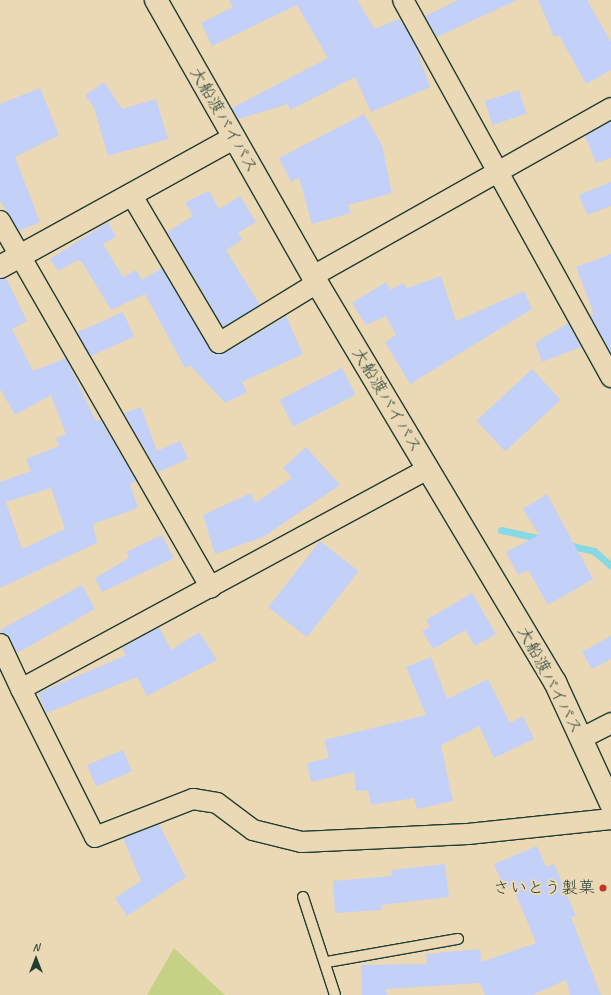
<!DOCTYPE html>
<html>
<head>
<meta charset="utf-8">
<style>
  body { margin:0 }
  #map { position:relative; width:611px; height:995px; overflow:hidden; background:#ebd9b6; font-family:Caveat,"Klee One",sans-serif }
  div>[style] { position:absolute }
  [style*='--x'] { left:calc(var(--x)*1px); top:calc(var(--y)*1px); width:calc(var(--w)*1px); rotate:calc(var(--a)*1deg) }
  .green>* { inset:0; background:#c5d184 }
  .stream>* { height:7px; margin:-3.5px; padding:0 3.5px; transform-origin:3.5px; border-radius:3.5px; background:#89d9e5 }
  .building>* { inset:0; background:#c3d0f7; transform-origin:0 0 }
  .roads { filter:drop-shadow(1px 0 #1f3d34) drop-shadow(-1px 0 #1f3d34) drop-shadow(0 1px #1f3d34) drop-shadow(0 -1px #1f3d34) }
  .service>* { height:10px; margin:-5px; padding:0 5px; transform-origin:5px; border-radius:5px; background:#ebd9b6 }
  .minor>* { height:20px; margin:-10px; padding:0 10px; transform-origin:10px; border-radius:10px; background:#ebd9b6 }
  .tertiary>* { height:22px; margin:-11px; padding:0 11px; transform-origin:11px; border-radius:11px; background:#ebd9b6 }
  .trunk>* { height:22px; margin:-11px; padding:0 11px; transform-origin:11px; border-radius:11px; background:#ebd9b6 }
  .dots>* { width:11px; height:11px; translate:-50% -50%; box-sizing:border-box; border:2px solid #ebd9b6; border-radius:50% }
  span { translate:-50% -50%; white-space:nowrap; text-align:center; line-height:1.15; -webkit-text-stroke:4px #ebd9b6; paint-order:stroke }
  .street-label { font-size:17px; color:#1f3d34 }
  .poi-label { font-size:17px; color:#1f3d34 }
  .right { translate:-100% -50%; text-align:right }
  .north { position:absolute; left:16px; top:939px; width:40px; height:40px; -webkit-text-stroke:3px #ebd9b6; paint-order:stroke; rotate:0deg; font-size:11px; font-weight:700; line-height:16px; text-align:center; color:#1f3d34 }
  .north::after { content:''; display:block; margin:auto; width:14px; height:18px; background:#1f3d34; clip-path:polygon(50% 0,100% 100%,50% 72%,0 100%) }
</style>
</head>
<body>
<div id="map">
  <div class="green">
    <i style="clip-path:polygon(174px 948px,225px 995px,147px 995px)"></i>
  </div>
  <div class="stream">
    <i style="--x:501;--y:530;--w:42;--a:12.4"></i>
    <i style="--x:568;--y:545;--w:27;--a:13"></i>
    <i style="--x:594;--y:551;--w:23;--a:41"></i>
  </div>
  <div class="building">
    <i style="clip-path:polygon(229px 0,357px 0,375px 29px,398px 19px,404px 25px,416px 47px,430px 87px,371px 112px,355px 77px,290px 110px,288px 104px,238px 119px,232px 108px,328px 58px,297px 5px,212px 46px,201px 23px,233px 7px)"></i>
    <i style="clip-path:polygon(458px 0,517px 0,437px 37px,425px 16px)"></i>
    <i style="clip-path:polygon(538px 0,587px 0,611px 42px,611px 70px,586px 84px,559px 35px,554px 37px)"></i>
    <i style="clip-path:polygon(104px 82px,122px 109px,156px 99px,168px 139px,108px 156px,94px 108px,85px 95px)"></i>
    <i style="clip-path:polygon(40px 88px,59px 135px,15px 157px,40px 222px,19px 231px,0 201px,0 104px)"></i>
    <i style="left:519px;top:90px;width:25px;height:36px;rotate:72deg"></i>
    <i style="clip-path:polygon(364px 114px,382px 145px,392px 193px,348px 205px,351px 213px,312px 224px,299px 178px,291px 182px,279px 158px)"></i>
    <i style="clip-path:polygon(611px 121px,611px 158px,596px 163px,585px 136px)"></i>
    <i style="clip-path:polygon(611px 182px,611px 206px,587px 215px,579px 195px)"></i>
    <i style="clip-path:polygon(209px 191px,219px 209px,240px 196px,256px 222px,238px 233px,242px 240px,226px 250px,260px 305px,223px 327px,167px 232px,193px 216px,185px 202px)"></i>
    <i style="clip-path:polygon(108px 222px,116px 237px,103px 244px,123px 277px,136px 270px,142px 280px,162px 268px,213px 353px,225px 353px,286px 316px,303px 354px,242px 382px,247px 392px,225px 403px,190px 365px,185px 368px,145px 294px,111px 310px,82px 262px,78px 260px,58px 271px,50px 259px)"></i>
    <i style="clip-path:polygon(611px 254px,611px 353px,590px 315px,594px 314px,576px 267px)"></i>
    <i style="clip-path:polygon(441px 276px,456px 321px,524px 291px,532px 309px,410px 384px,385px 342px,396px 335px,386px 316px,366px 325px,352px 303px,386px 282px,391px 290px,403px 283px,407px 288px)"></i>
    <i style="clip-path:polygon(evenodd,6px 278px,27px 321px,12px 329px,33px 371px,66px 358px,96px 421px,100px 419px,136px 481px,130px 484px,138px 508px,93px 524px,97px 543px,0 588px,0 482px,31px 471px,26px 459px,59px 446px,56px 438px,66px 434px,51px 395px,15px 415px,0 389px,0 279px,6px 278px,51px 488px,65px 529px,22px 549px,6px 502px,51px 488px)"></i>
    <i style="left:123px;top:312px;width:27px;height:50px;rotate:66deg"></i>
    <i style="clip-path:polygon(568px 323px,581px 347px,542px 362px,535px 343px)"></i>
    <i style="left:342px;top:368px;width:30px;height:70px;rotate:63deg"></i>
    <i style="left:532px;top:369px;width:42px;height:76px;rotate:47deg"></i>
    <i style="clip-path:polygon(141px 407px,157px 451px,180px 441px,188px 459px,158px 472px,124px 413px)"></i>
    <i style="clip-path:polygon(306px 447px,340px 485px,263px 537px,215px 554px,203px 515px,251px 493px,255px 503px,292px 478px,283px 468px)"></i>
    <i style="clip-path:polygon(547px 494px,593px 579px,548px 605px,528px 570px,518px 575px,506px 552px,539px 535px,523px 509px)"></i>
    <i style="clip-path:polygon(162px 535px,174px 558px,102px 592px,95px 578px,129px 558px,126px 552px)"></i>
    <i style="left:320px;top:541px;width:49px;height:84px;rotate:38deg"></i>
    <i style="clip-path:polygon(82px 585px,95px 609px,17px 653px,10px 639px,0 630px)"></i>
    <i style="clip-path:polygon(472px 593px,496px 634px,475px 646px,465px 630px,433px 649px,422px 631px,430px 627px,426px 620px)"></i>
    <i style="clip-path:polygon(159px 627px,171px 650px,199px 632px,217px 660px,147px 696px,137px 677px,46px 713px,38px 693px,126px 655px,122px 648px)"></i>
    <i style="clip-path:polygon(611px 636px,611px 659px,592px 669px,582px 652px)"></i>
    <i style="clip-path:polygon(431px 657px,447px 699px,488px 679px,510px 723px,523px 716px,534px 739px,494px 758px,479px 726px,441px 745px,453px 801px,417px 809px,414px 798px,371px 805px,368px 790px,356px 791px,354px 772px,311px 782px,307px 763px,329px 758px,324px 740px,426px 715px,406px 667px)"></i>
    <i style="left:123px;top:750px;width:23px;height:39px;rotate:67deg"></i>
    <i style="clip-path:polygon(159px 824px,186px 877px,127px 916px,115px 898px,141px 881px,123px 838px)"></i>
    <i style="clip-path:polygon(537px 846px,546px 867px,554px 864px,576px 916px,571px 917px,601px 995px,570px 995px,566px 980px,532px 995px,485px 995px,480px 983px,386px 989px,387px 995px,362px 995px,361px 965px,427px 964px,426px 954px,480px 949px,481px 962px,536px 943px,512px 885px,504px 889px,494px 864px)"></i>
    <i style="clip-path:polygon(445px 864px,449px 897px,381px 905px,381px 910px,335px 913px,333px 881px,392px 876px,391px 870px)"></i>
  </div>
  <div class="roads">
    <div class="service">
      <i style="--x:303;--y:897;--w:103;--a:71.9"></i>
      <i style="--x:327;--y:962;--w:133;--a:-10"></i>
    </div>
    <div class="minor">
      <i style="--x:403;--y:0;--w:431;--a:61.1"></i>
      <i style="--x:131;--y:194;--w:173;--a:59.4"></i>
      <i style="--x:219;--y:343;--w:115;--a:-31.5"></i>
      <i style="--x:0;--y:221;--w:423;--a:60.1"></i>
      <i style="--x:313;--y:276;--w:342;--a:-29.4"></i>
      <i style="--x:0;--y:644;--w:50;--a:65"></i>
      <i style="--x:21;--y:689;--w:463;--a:-28.4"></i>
      <i style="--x:21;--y:689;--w:165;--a:63.4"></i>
      <i style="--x:95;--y:837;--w:105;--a:-21.2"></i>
      <i style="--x:193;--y:799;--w:24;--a:9"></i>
      <i style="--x:217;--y:803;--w:45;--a:36.9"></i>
      <i style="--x:253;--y:830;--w:50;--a:13.8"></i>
      <i style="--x:302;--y:842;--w:166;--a:-2.8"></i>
      <i style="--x:468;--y:834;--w:144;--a:-6"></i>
      <i style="--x:582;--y:738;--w:33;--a:-27"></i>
    </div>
    <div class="tertiary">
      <i style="--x:0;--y:267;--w:267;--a:-28.9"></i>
    </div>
    <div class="trunk">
      <i style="--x:156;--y:0;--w:326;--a:60.4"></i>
      <i style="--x:317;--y:283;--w:465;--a:59.2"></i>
      <i style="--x:555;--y:682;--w:134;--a:65.3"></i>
    </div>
  </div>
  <div class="dots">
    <i style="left:603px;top:888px;background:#c8321e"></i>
  </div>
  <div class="street-label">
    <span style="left:224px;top:120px;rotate:60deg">大船渡バイパス</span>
    <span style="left:387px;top:400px;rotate:59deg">大船渡バイパス</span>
    <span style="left:550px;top:680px;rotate:62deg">大船渡バイパス</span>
  </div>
  <div class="poi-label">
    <span class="right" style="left:595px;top:888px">さいとう製菓</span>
  </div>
  <div class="north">N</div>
</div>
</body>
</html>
